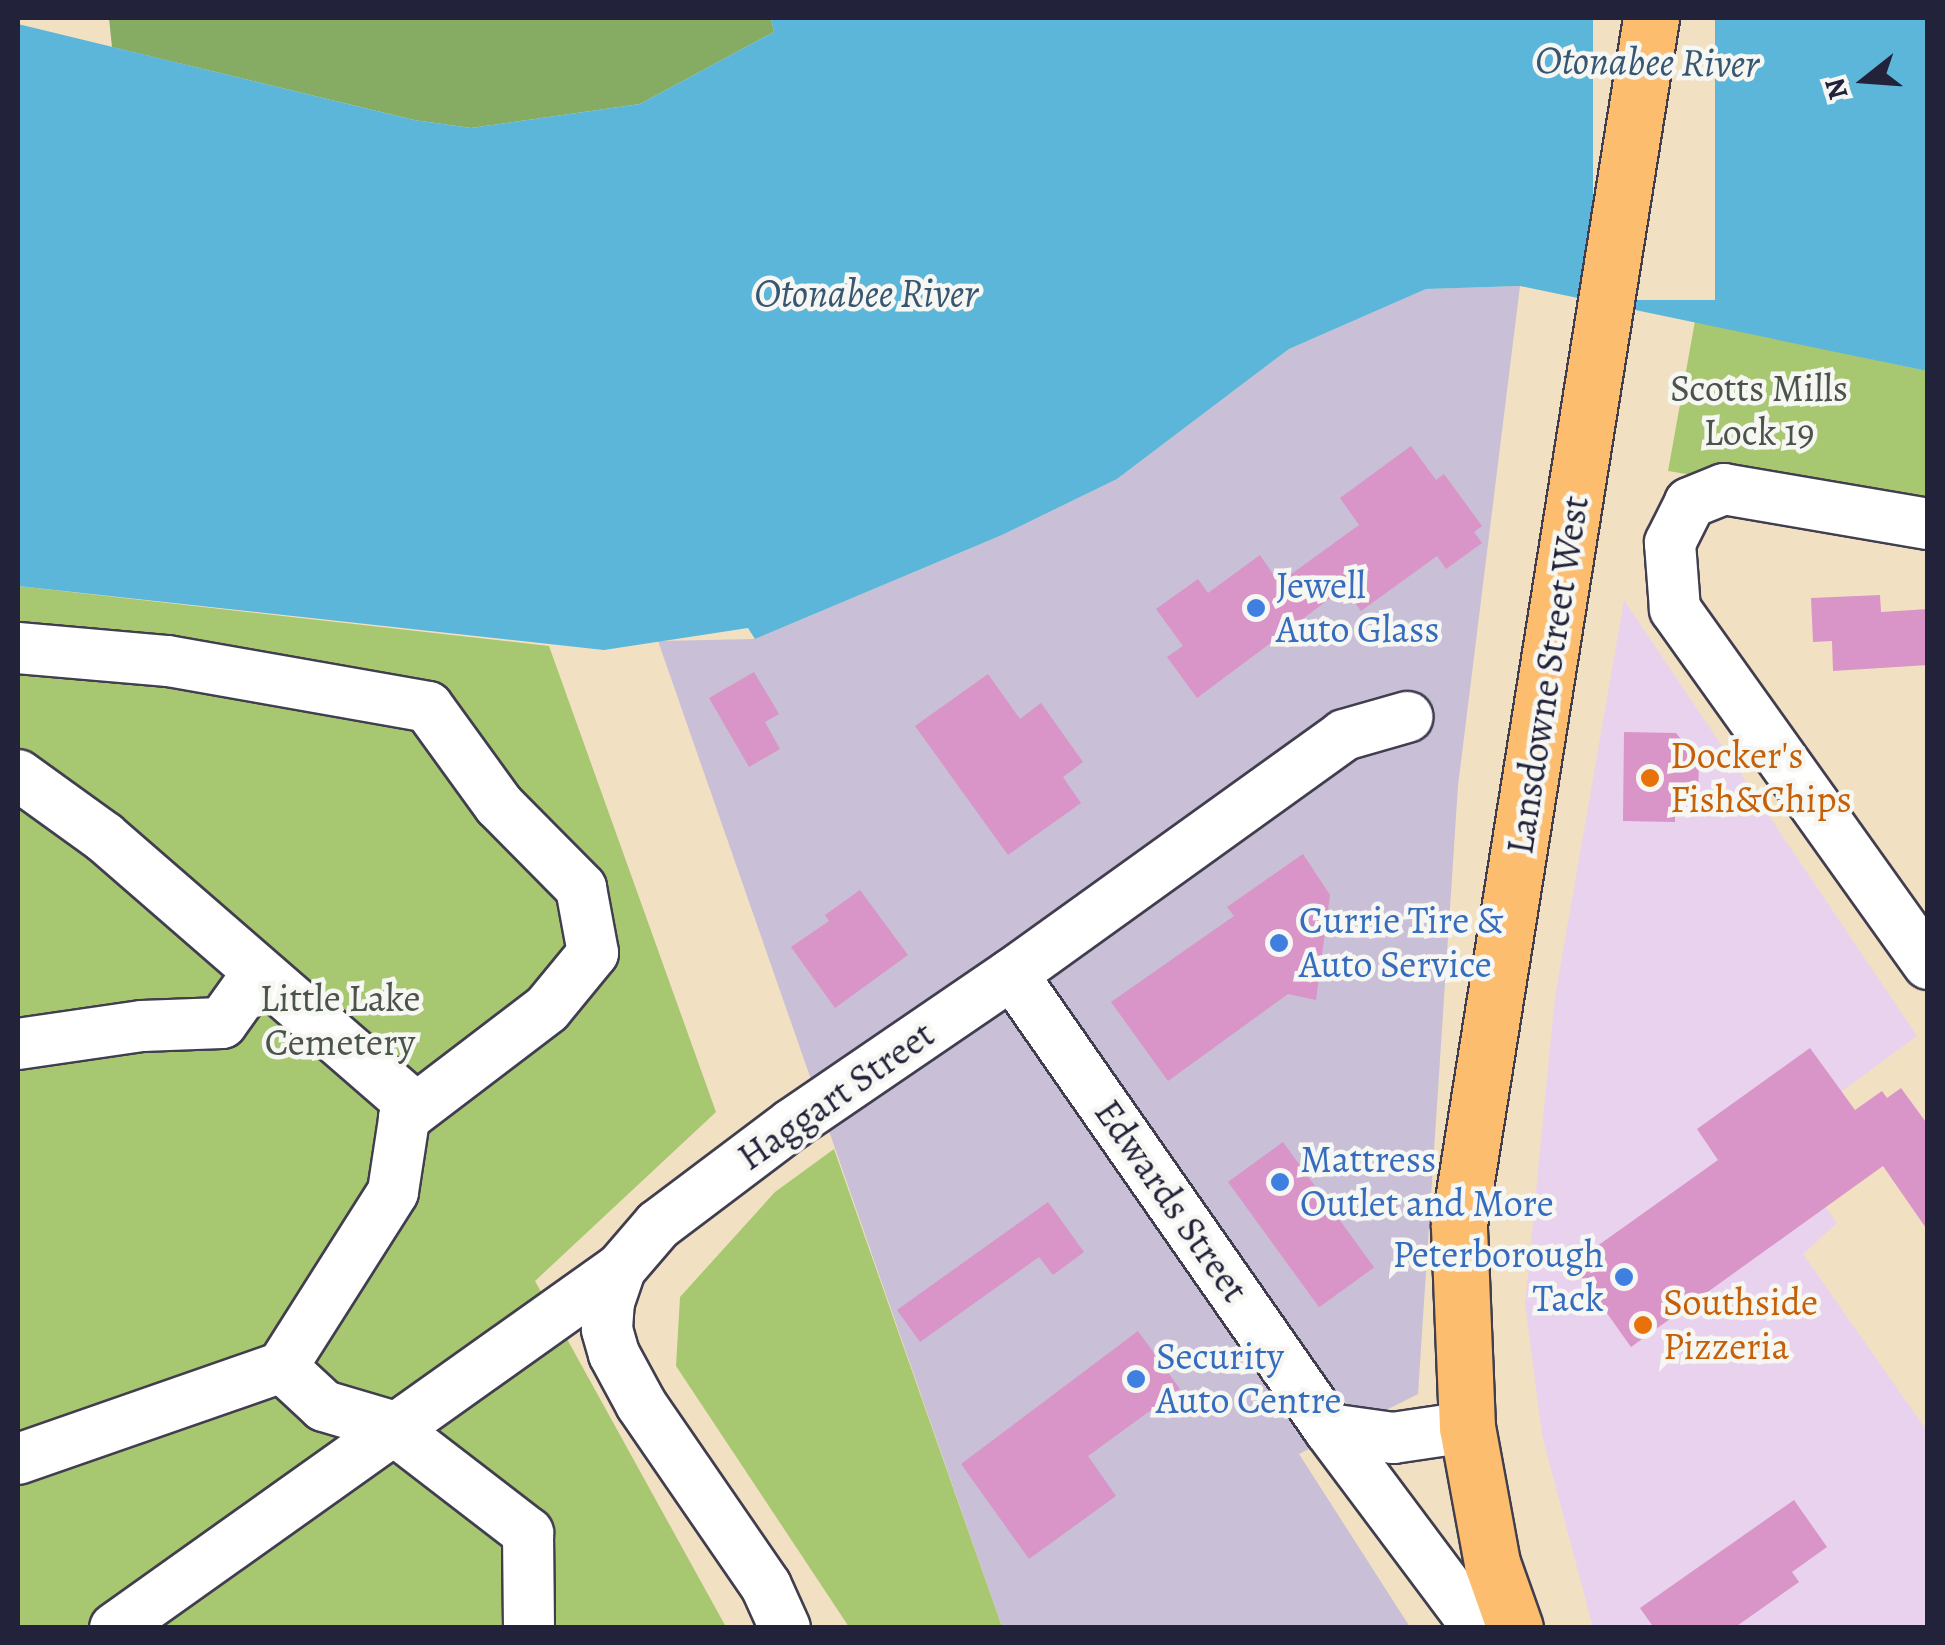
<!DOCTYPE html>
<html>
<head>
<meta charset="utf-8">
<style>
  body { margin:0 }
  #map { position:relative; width:1945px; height:1645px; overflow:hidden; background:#f2e0c3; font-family:Alegreya,serif }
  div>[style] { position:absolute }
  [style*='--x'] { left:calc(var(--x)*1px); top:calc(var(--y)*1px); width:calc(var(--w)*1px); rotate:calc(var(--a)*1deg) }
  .built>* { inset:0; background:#e9d2ed }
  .industrial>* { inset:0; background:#c9bfd7 }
  .green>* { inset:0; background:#a7c870 }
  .forest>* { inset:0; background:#85ac62 }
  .water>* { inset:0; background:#5cb6d9 }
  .pier>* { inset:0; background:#f2e0c3; transform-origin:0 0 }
  .building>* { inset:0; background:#d994c8; transform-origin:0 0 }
  .roads { filter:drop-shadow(2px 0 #413e4f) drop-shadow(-2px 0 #413e4f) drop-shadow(0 2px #413e4f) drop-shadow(0 -2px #413e4f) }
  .minor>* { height:50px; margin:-25px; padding:0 25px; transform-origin:25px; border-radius:25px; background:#fff }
  .major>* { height:55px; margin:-27.5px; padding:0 27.5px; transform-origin:27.5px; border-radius:27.5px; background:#fcbd6f }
  .dots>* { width:28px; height:28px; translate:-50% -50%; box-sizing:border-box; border:5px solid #f6f6f2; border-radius:50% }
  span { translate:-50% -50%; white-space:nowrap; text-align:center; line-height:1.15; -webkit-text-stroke:9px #f6f6f2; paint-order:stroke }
  .park-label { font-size:38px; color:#4a544b }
  .shop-label { font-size:38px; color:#366cbe }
  .left { translate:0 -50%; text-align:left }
  .right { translate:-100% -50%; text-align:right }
  .street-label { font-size:38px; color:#22223b }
  .food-label { font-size:38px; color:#c56008 }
  .water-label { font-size:40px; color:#365672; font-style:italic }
  .frame { position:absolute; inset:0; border:20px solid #22223b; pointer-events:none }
  .north { position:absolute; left:1815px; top:30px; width:100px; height:100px; -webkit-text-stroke:8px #f6f6f2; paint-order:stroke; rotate:253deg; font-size:28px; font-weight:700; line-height:40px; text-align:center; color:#22223b }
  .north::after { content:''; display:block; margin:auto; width:35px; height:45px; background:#22223b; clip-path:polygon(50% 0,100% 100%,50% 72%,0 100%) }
</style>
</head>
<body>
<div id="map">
  <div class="built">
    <i style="clip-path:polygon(1624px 600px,1917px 1036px,1777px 1139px,1837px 1223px,1803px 1254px,1927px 1431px,1928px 1627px,1593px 1628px,1542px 1435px,1525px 1304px,1555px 997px)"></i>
  </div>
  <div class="industrial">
    <i style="clip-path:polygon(1520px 286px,1458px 786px,1418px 1394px,1299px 1454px,1410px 1627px,1002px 1627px,658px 641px,755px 639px,1002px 535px,1117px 479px,1289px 349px,1426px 289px)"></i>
  </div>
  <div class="green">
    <i style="clip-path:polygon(1695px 321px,1927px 371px,1927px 513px,1668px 471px)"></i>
    <i style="clip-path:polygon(18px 586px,549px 646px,716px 1112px,535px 1281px,726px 1627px,18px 1628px)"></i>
    <i style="clip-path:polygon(834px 1149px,1002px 1627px,849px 1627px,676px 1366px,680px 1297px,775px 1192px)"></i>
  </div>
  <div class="forest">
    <i style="clip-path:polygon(109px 18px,771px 18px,774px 32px,640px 104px,471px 128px,414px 120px,112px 47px)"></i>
  </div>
  <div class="water">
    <i style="clip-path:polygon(771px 18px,1927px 18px,1927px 371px,1520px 286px,1426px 289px,1289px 349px,1117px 479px,1002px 535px,755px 639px,748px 628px,604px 650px,18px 586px,18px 24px,414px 120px,471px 128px,640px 104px,774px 32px)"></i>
  </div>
  <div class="pier">
    <i style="left:1593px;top:18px;width:122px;height:282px"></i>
  </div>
  <div class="building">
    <i style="clip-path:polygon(1411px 446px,1436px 480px,1444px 474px,1482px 526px,1474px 532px,1482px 543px,1446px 569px,1437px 556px,1361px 611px,1344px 588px,1197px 698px,1167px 657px,1183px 646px,1156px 609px,1198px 579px,1208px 593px,1260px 555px,1279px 583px,1359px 525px,1340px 498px)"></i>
    <i style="clip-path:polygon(1880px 595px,1881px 612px,1928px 609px,1928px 665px,1833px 671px,1832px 641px,1813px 642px,1811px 598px)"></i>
    <i style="clip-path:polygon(754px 672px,779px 714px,765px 722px,780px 749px,749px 767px,709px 698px)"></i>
    <i style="clip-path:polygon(988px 674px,1020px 719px,1041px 703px,1083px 762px,1063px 777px,1081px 803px,1008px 855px,915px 726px)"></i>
    <i style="clip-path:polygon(1624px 732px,1676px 733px,1699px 762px,1698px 794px,1675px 794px,1675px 822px,1623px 821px)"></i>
    <i style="clip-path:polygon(1303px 854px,1330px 895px,1316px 1000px,1288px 994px,1168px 1081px,1111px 1002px,1234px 916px,1227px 907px)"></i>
    <i style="clip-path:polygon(860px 890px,908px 955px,835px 1008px,791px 947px,829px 921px,825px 915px)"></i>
    <i style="clip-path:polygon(1810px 1048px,1855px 1110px,1882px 1091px,1887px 1098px,1901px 1088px,1928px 1125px,1928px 1231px,1883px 1166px,1631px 1347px,1572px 1264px,1718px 1160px,1697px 1129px)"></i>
    <i style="left:1283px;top:1142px;width:155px;height:68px;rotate:54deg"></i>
    <i style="clip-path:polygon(1048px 1202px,1084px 1252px,1053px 1275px,1039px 1257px,920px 1342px,897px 1310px)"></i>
    <i style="clip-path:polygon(1138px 1331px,1180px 1389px,1088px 1456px,1116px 1496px,1029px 1559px,961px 1464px)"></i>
    <i style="clip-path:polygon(1794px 1500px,1827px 1547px,1792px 1572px,1799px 1582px,1734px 1628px,1654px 1628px,1640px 1608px)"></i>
  </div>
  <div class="roads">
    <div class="minor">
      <i style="--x:1928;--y:524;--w:207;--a:-170.3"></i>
      <i style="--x:1724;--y:489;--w:37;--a:158"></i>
      <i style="--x:1690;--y:503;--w:45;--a:116.6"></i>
      <i style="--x:1670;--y:543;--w:66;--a:85.7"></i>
      <i style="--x:1675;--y:609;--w:436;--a:54.5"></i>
      <i style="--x:18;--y:648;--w:151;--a:5"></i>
      <i style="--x:168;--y:661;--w:264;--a:10"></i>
      <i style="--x:428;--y:707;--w:121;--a:54.1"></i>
      <i style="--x:499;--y:805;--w:117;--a:45.3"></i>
      <i style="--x:581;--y:888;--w:66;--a:79.5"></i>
      <i style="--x:593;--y:953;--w:72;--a:129.4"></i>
      <i style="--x:547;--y:1009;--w:180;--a:142.7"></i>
      <i style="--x:18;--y:775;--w:106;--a:35.8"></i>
      <i style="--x:104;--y:837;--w:401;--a:41"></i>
      <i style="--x:407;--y:1100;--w:93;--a:98.7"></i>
      <i style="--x:393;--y:1192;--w:207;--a:122.4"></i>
      <i style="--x:282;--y:1367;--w:57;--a:42.9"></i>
      <i style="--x:324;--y:1406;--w:67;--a:16.5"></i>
      <i style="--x:388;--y:1425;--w:177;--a:37.6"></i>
      <i style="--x:528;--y:1533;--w:95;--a:89.4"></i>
      <i style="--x:1012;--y:974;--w:555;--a:55.13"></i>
      <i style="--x:1329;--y:1429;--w:249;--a:53.2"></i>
      <i style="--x:18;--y:1044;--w:125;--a:-8.3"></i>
      <i style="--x:142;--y:1026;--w:80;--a:-2.1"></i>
      <i style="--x:222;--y:1023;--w:60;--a:-54.5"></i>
      <i style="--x:1329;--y:1429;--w:65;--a:8"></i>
      <i style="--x:1393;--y:1438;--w:75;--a:-8.5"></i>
      <i style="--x:18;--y:1459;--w:280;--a:-19.2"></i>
      <i style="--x:115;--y:1628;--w:621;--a:-35.43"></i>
      <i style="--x:785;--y:1628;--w:46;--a:-114.3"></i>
      <i style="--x:766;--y:1586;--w:221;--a:-124.5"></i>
      <i style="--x:641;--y:1404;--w:57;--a:-118.4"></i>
      <i style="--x:614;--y:1354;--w:26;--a:-106"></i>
      <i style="--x:607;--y:1329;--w:27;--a:-86"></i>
      <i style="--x:609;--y:1302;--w:36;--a:-71"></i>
      <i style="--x:621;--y:1268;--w:57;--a:-49.3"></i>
      <i style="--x:658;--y:1225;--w:168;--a:-37"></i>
      <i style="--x:792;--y:1124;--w:266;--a:-34.3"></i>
      <i style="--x:1012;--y:974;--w:409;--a:-35.7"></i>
      <i style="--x:1344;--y:735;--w:66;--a:-15.9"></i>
    </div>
    <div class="major">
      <i style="--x:1515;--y:1628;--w:69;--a:-109.5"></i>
      <i style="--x:1492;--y:1563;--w:138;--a:-100.4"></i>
      <i style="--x:1467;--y:1427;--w:202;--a:-92.3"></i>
      <i style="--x:1459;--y:1225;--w:1222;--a:-80.96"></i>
    </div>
  </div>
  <div class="dots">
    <i style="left:1256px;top:608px;background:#3f7fe0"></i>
    <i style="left:1650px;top:778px;background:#e8710a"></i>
    <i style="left:1279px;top:943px;background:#3f7fe0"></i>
    <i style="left:1280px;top:1182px;background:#3f7fe0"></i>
    <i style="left:1624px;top:1277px;background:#3f7fe0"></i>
    <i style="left:1643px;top:1325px;background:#e8710a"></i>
    <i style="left:1136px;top:1379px;background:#3f7fe0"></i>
  </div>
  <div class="park-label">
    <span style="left:1759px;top:411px">Scotts Mills<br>Lock 19</span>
    <span style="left:340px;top:1021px">Little Lake<br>Cemetery</span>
  </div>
  <div class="shop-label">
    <span class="left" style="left:1276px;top:608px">Jewell<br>Auto Glass</span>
    <span class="left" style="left:1299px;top:943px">Currie Tire &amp;<br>Auto Service</span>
    <span class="left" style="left:1300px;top:1182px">Mattress<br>Outlet and More</span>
    <span class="right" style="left:1604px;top:1277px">Peterborough<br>Tack</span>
    <span class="left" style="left:1156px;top:1379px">Security<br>Auto Centre</span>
  </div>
  <div class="street-label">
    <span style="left:1548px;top:675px;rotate:-81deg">Lansdowne Street West</span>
    <span style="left:836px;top:1096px;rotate:-35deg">Haggart Street</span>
    <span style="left:1171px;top:1201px;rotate:55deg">Edwards Street</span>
  </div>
  <div class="food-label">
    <span class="left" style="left:1670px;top:778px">Docker's<br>Fish&amp;Chips</span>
    <span class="left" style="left:1663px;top:1325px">Southside<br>Pizzeria</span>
  </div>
  <div class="water-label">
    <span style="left:1647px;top:62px;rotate:1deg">Otonabee River</span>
    <span style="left:866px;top:294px">Otonabee River</span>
  </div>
  <div class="frame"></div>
  <div class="north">N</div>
</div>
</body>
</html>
